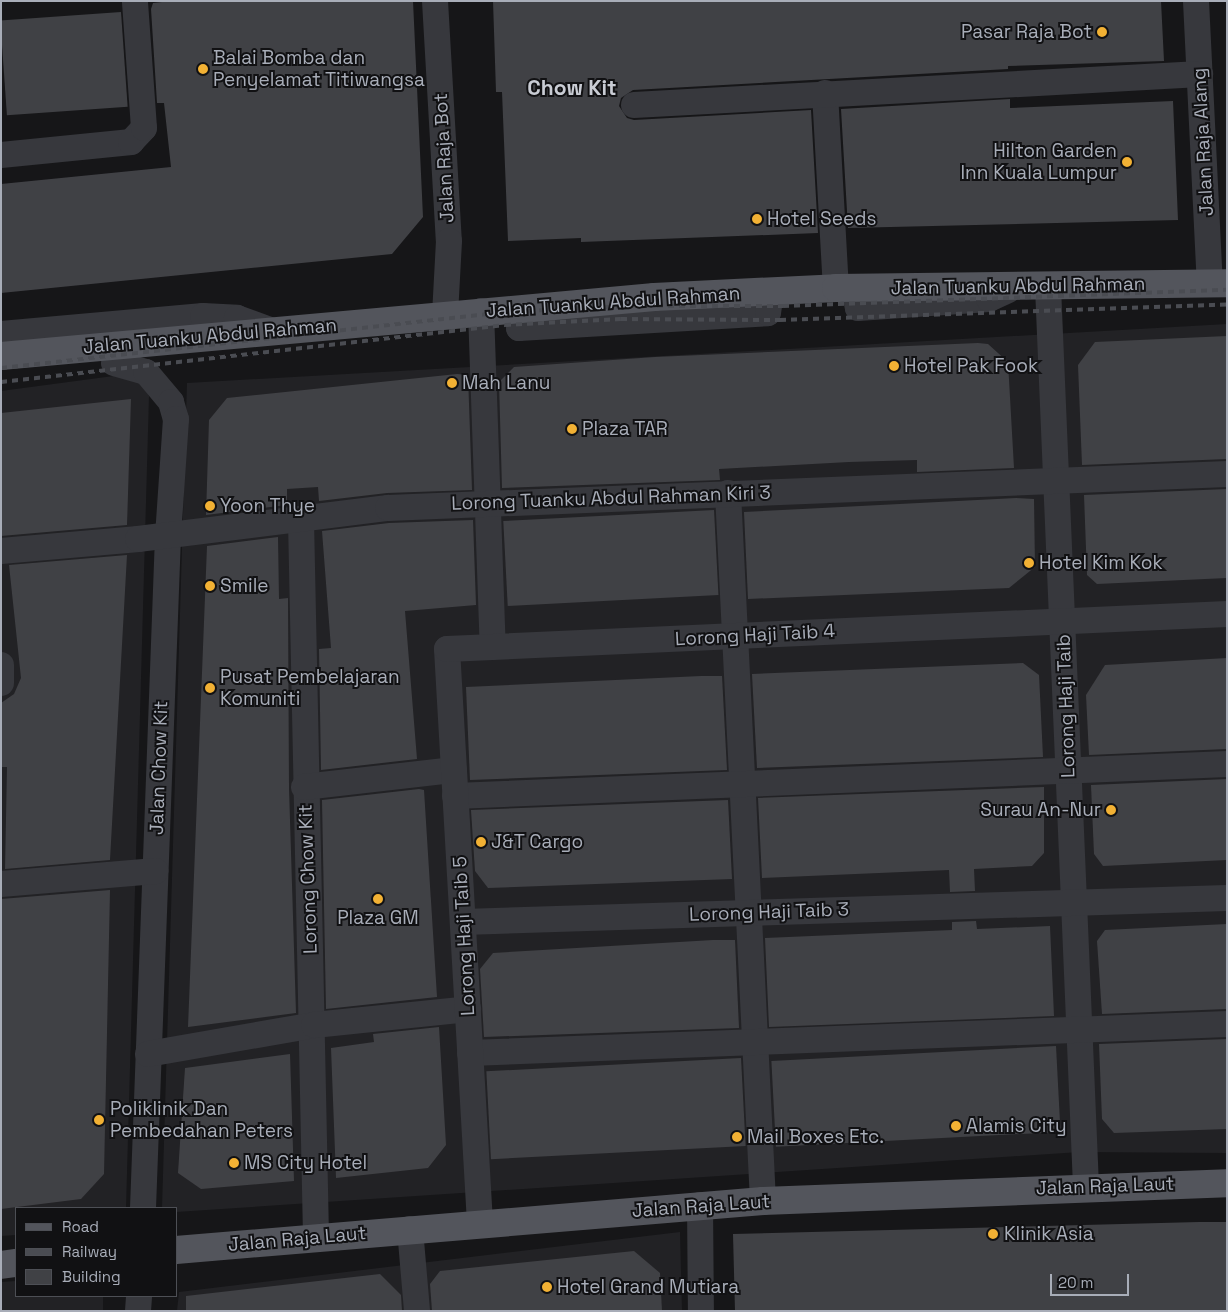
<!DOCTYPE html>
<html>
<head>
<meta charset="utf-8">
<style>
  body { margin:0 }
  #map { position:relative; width:1228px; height:1312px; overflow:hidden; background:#161618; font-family:"Space Grotesk",sans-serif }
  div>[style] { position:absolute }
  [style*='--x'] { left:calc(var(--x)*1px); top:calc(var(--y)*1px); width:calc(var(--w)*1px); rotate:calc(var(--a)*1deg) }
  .built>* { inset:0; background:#222225 }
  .building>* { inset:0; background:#404145; transform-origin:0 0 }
  .minor>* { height:26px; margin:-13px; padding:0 13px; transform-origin:13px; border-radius:13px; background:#37383d }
  .major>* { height:28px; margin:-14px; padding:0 14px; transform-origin:14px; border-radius:14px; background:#53555c }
  .rail>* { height:4px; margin-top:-2px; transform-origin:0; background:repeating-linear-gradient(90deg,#4a4c52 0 6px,transparent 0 11px) }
  .dots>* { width:14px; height:14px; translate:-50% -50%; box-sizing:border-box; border:2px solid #111113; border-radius:50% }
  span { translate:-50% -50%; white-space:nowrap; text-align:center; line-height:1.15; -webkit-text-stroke:4px #111113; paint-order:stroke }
  .poi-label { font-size:19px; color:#a8adb8 }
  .right { translate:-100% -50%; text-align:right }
  .left { translate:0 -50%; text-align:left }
  .street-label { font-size:19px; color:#a8adb8 }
  .quarter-label { font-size:21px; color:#c9ccd4; font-weight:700 }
  .frame { position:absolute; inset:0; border:2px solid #a8adb8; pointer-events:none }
  .legend { position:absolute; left:15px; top:1207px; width:162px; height:90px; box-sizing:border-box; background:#111113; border:1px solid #4d4f55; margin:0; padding:6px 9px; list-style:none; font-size:15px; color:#a8adb8 }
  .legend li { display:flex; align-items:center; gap:10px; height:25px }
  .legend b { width:25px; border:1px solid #4d4f55 }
  .scale { position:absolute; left:1050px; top:1274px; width:79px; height:22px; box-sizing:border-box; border:2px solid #a8adb8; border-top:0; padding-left:6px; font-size:15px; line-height:18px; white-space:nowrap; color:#a8adb8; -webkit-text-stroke:4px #111113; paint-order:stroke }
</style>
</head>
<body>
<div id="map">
  <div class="built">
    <i style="clip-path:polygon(1227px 324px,1227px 1153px,1080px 1152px,176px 1212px,176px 1208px,162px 1208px,187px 383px)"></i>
    <i style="clip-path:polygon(136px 373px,149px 396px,126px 1208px,16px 1208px,16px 1235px,1px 1236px,1px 391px)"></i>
    <i style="clip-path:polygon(680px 1232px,682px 1311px,177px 1311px,179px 1292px)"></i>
    <i style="clip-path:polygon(16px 1281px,16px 1296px,103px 1296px,103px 1311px,1px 1311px,1px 1282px)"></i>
  </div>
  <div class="building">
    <i style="clip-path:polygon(171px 1px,413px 1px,423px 217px,392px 254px,1px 293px,1px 184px,171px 167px,164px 103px,157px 103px,151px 9px,153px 3px)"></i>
    <i style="clip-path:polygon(493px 1px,1161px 1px,1164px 61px,1008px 66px,1008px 69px,633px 90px,621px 98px,619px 106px,627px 118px,634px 120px,811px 110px,818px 233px,581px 242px,581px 238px,508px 241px,502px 92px,496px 92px)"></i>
    <i style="left:121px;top:12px;width:95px;height:121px;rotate:86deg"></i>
    <i style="clip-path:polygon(1010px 99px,1010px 108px,1173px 101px,1178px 220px,848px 228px,841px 109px)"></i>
    <i style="clip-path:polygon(1227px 336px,1227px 459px,1082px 465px,1078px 365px,1095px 342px)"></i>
    <i style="clip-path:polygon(978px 343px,988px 344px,1008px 362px,1014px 468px,917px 472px,917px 460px,849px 462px,719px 469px,720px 480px,502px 488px,499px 382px,514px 367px,655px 357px)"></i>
    <i style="clip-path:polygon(457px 374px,468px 375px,472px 490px,387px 493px,319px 501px,318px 487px,287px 489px,287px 505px,206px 515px,209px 420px,227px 398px)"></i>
    <i style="clip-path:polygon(131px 399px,127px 525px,1px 536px,1px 413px)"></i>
    <i style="clip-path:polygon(1227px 489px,1227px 578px,1097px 584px,1087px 575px,1084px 495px)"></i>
    <i style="clip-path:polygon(1016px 498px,1034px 499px,1035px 567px,1009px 588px,748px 599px,744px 512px)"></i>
    <i style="left:714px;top:510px;width:85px;height:211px;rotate:87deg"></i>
    <i style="clip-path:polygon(473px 520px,476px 605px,405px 611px,417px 759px,321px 770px,319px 649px,331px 648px,322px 531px,389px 523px)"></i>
    <i style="clip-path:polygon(278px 537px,279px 599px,288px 598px,289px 788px,296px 1013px,188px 1027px,207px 546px)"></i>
    <i style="clip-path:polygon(127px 555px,110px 860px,5px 869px,7px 767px,1px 767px,1px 703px,14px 694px,21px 678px,9px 565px)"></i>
    <i style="clip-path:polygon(1227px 658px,1227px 749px,1089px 755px,1086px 695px,1105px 665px)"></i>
    <i style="clip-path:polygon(1023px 663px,1039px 675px,1043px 757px,757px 768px,752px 674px)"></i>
    <i style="clip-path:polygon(701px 676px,722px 676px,727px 770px,470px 780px,466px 687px)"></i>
    <i style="clip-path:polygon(1227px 779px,1227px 860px,1103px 866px,1094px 854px,1091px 785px)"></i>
    <i style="clip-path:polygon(1044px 787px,1044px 853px,1032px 866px,974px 869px,975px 891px,950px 892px,949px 870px,762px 878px,758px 798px)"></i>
    <i style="clip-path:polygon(419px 789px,424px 790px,437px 997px,326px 1009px,322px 800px)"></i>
    <i style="clip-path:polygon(728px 800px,732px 879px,488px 888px,475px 871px,471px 810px)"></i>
    <i style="clip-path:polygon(110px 890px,104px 1174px,81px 1199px,1px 1209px,1px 899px)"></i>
    <i style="clip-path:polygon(976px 921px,977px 929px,1050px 926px,1054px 1016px,769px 1027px,765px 938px,952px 930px,952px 922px)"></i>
    <i style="clip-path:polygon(1227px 924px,1227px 1009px,1102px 1014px,1097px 941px,1105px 930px)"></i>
    <i style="clip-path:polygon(713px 940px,735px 940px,739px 1028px,484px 1037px,480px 969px,493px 953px)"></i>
    <i style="clip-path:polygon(439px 1027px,446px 1145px,428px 1168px,336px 1178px,331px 1048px,374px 1042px,373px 1034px)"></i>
    <i style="clip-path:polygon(1227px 1039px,1227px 1129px,1114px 1133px,1102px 1119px,1099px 1044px)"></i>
    <i style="left:1056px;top:1046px;width:86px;height:285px;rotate:87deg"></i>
    <i style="clip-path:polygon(290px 1054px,294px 1181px,201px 1189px,178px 1173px,185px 1068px)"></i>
    <i style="left:741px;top:1058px;width:88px;height:255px;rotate:87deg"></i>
    <i style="clip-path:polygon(1199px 1222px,1227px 1222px,1227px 1311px,735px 1311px,733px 1234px)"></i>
    <i style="clip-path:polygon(634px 1251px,660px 1273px,662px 1311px,432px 1311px,430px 1284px,440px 1271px)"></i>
    <i style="clip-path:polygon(380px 1274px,401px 1295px,402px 1311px,186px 1311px,186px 1296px)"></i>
  </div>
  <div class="minor">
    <i style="--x:435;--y:1;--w:240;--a:86.7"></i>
    <i style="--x:449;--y:241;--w:74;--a:93.1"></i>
    <i style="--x:1196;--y:1;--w:282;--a:87.2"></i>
    <i style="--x:825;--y:93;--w:195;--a:86.8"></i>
    <i style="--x:634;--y:105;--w:567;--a:-3.13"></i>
    <i style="--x:1;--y:155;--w:131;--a:-5.7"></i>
    <i style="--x:131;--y:142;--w:19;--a:-47"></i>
    <i style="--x:144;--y:128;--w:127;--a:-94.1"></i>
    <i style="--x:1048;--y:287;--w:900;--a:87.58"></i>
    <i style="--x:854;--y:288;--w:20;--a:79"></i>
    <i style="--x:858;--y:308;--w:131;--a:-3.9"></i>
    <i style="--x:989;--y:299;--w:21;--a:-25"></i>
    <i style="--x:518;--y:309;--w:19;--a:87"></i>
    <i style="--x:519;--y:328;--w:249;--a:-3.4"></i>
    <i style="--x:768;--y:313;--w:22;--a:-82"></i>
    <i style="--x:481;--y:311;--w:336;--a:88"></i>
    <i style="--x:1;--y:334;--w:203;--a:-5.1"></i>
    <i style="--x:203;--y:316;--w:34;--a:3"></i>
    <i style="--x:237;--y:318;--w:38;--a:20"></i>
    <i style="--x:114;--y:363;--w:33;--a:16"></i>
    <i style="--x:146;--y:372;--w:39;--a:50"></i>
    <i style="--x:171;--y:402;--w:18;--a:74"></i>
    <i style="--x:176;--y:419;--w:117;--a:93.9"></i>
    <i style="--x:168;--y:536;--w:672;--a:92.13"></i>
    <i style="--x:728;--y:493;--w:709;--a:87.17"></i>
    <i style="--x:301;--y:520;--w:717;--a:88.8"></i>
    <i style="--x:1;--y:551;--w:138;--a:-5"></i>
    <i style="--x:138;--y:539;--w:252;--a:-7.1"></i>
    <i style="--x:388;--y:508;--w:840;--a:-2.32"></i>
    <i style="--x:1;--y:665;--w:18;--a:90"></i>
    <i style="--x:304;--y:787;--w:151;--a:-6.5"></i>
    <i style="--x:455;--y:796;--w:773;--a:-2.37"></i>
    <i style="--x:1;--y:884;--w:155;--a:-4.8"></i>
    <i style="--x:463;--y:922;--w:764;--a:-1.8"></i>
    <i style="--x:470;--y:1053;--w:758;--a:-2.19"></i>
    <i style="--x:148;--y:1054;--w:169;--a:-9.9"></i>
    <i style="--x:314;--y:1025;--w:155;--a:-5.9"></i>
    <i style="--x:700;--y:1205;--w:106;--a:89.5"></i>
    <i style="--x:480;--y:1223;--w:575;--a:-93.29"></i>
    <i style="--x:447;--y:649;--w:781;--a:-2.57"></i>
    <i style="--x:410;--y:1229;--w:82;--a:85.1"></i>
    <i style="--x:138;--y:1311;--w:15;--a:-86"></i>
  </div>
  <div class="major">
    <i style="--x:1;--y:356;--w:656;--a:-5.16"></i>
    <i style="--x:654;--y:297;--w:182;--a:-2.8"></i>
    <i style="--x:836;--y:288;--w:391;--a:-0.7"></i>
    <i style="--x:176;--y:1250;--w:589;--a:-4.77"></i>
    <i style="--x:763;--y:1201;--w:464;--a:-2.2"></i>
    <i style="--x:1;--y:1265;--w:15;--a:-8"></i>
  </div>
  <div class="rail">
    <i style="--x:1;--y:368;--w:508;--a:-6.33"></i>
    <i style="--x:506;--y:312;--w:118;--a:-2.9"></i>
    <i style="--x:624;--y:306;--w:159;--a:0"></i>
    <i style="--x:783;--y:306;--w:444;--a:-2.1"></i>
    <i style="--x:1;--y:382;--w:507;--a:-6.45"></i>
    <i style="--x:505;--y:325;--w:116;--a:-3"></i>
    <i style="--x:621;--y:319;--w:159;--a:0.4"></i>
    <i style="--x:780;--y:320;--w:447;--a:-2"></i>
  </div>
  <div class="dots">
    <i style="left:1102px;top:32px;background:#f2b134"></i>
    <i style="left:203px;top:69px;background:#f2b134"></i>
    <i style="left:1127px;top:162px;background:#f2b134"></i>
    <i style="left:757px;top:219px;background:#f2b134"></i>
    <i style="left:894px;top:366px;background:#f2b134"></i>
    <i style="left:452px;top:383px;background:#f2b134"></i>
    <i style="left:572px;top:429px;background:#f2b134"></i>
    <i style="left:210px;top:506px;background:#f2b134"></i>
    <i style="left:1029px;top:563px;background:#f2b134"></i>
    <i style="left:210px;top:586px;background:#f2b134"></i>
    <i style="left:210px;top:688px;background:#f2b134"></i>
    <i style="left:1111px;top:810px;background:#f2b134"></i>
    <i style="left:481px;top:842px;background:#f2b134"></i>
    <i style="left:378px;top:899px;background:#f2b134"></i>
    <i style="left:99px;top:1120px;background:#f2b134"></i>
    <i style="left:956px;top:1126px;background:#f2b134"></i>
    <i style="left:737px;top:1137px;background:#f2b134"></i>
    <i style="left:234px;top:1163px;background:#f2b134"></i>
    <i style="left:993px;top:1234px;background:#f2b134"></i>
    <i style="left:547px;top:1287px;background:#f2b134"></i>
  </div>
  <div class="poi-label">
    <span class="right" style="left:1092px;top:32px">Pasar Raja Bot</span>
    <span class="left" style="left:213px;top:69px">Balai Bomba dan<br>Penyelamat Titiwangsa</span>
    <span class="right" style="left:1117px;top:162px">Hilton Garden<br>Inn Kuala Lumpur</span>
    <span class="left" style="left:767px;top:219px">Hotel Seeds</span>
    <span class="left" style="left:904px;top:366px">Hotel Pak Fook</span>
    <span class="left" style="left:462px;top:383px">Mah Lanu</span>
    <span class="left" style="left:582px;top:429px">Plaza TAR</span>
    <span class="left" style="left:220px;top:506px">Yoon Thye</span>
    <span class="left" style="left:1039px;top:563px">Hotel Kim Kok</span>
    <span class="left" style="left:220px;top:586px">Smile</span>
    <span class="left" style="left:220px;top:688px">Pusat Pembelajaran<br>Komuniti</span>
    <span class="right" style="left:1101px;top:810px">Surau An-Nur</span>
    <span class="left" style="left:491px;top:842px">J&amp;T Cargo</span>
    <span style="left:378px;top:918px">Plaza GM</span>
    <span class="left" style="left:110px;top:1120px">Poliklinik Dan<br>Pembedahan Peters</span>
    <span class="left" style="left:966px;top:1126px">Alamis City</span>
    <span class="left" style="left:747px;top:1137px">Mail Boxes Etc.</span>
    <span class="left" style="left:244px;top:1163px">MS City Hotel</span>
    <span class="left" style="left:1004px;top:1234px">Klinik Asia</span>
    <span class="left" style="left:557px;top:1287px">Hotel Grand Mutiara</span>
  </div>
  <div class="street-label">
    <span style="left:1203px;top:142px;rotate:-93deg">Jalan Raja Alang</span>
    <span style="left:444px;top:158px;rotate:-93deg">Jalan Raja Bot</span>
    <span style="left:1018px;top:286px;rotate:-1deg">Jalan Tuanku Abdul Rahman</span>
    <span style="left:613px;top:302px;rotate:-4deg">Jalan Tuanku Abdul Rahman</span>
    <span style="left:210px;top:336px;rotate:-5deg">Jalan Tuanku Abdul Rahman</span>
    <span style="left:611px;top:498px;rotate:-2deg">Lorong Tuanku Abdul Rahman Kiri 3</span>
    <span style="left:755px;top:635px;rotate:-3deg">Lorong Haji Taib 4</span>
    <span style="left:1066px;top:706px;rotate:-92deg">Lorong Haji Taib</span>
    <span style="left:159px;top:768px;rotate:-88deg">Jalan Chow Kit</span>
    <span style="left:308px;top:879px;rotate:-92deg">Lorong Chow Kit</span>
    <span style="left:769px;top:912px;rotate:-2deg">Lorong Haji Taib 3</span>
    <span style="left:464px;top:936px;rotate:-93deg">Lorong Haji Taib 5</span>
    <span style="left:1105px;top:1186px;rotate:-2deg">Jalan Raja Laut</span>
    <span style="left:701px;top:1206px;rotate:-4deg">Jalan Raja Laut</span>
    <span style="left:297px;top:1239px;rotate:-5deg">Jalan Raja Laut</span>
  </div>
  <div class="quarter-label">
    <span style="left:572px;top:88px">Chow Kit</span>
  </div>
  <div class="frame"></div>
  <ul class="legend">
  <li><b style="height:6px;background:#53555c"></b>Road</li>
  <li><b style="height:6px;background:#4a4c52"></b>Railway</li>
  <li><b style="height:14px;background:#404145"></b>Building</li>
  </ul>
  <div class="scale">20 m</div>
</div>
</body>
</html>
